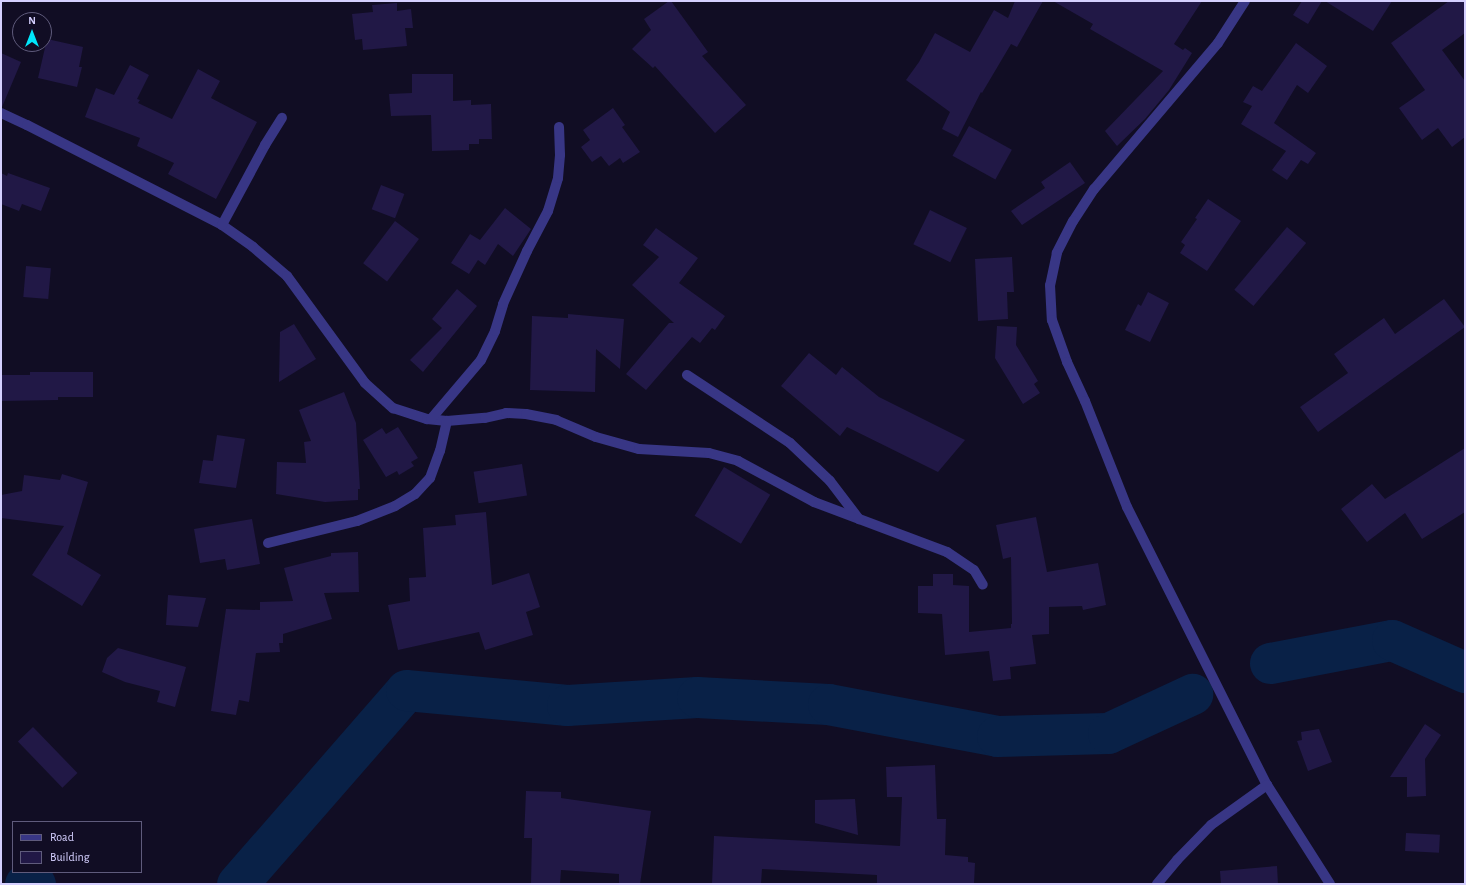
<!DOCTYPE html>
<html>
<head>
<meta charset="utf-8">
<style>
  body { margin:0 }
  #map { position:relative; width:1466px; height:885px; overflow:hidden; background:#110d24; font-family:"Alegreya Sans",sans-serif }
  div>[style] { position:absolute }
  [style*='--x'] { left:calc(var(--x)*1px); top:calc(var(--y)*1px); width:calc(var(--w)*1px); rotate:calc(var(--a)*1deg) }
  .river>* { height:41px; margin:-20.5px; padding:0 20.5px; transform-origin:20.5px; border-radius:20.5px; background:#092147 }
  .building>* { inset:0; background:#211846; transform-origin:0 0 }
  .street>* { height:10px; margin:-5px; padding:0 5px; transform-origin:5px; border-radius:5px; background:#383685 }
  span { translate:-50% -50%; white-space:nowrap; text-align:center; line-height:1.15; -webkit-text-stroke:3px #110d24; paint-order:stroke }
  .frame { position:absolute; inset:0; border:2px solid #d5d0ff; pointer-events:none }
  .legend { position:absolute; left:12px; top:821px; width:130px; height:52px; box-sizing:border-box; background:#110d24; border:1px solid #5f5b7c; margin:0; padding:5px 7px; list-style:none; font-size:12px; color:#d5d0ff }
  .legend li { display:flex; align-items:center; gap:8px; height:20px }
  .legend b { width:20px; border:1px solid #5f5b7c }
  .north { position:absolute; left:12px; top:12px; width:40px; height:40px; box-sizing:border-box; background:#110d24; border:1px solid #5f5b7c; border-radius:50%; rotate:0deg; font-size:11px; font-weight:700; line-height:16px; text-align:center; color:#d5d0ff }
  .north::after { content:''; display:block; margin:auto; width:14px; height:18px; background:#00e6fb; clip-path:polygon(50% 0,100% 100%,50% 72%,0 100%) }
</style>
</head>
<body>
<div id="map">
  <div class="river">
    <i style="--x:1270;--y:663;--w:124;--a:-10.7"></i>
    <i style="--x:1392;--y:640;--w:80;--a:23.7"></i>
    <i style="--x:25;--y:884;--w:10;--a:0"></i>
    <i style="--x:237;--y:884;--w:257;--a:-48.9"></i>
    <i style="--x:406;--y:690;--w:162;--a:5.3"></i>
    <i style="--x:567;--y:705;--w:130;--a:-3.5"></i>
    <i style="--x:697;--y:697;--w:131;--a:3.1"></i>
    <i style="--x:828;--y:704;--w:172;--a:10.7"></i>
    <i style="--x:997;--y:736;--w:111;--a:-1.5"></i>
    <i style="--x:1108;--y:733;--w:93;--a:-24.9"></i>
  </div>
  <div class="building">
    <i style="clip-path:polygon(669px 1px,671px 1px,708px 52px,702px 56px,746px 105px,715px 133px,655px 66px,653px 68px,632px 49px,651px 30px,644px 19px)"></i>
    <i style="clip-path:polygon(1015px 1px,1043px 1px,1017px 47px,1011px 44px,982px 93px,981px 92px,958px 137px,942px 129px,950px 112px,906px 80px,919px 62px,935px 33px,970px 52px,994px 10px,1008px 18px)"></i>
    <i style="clip-path:polygon(1053px 1px,1202px 1px,1174px 44px,1183px 50px,1185px 48px,1192px 53px,1169px 90px,1145px 119px,1117px 146px,1105px 131px,1163px 71px,1090px 29px,1093px 24px)"></i>
    <i style="clip-path:polygon(1302px 1px,1322px 1px,1308px 24px,1293px 15px)"></i>
    <i style="clip-path:polygon(1325px 1px,1392px 1px,1373px 31px)"></i>
    <i style="clip-path:polygon(1449px 1px,1465px 1px,1465px 33px,1442px 50px,1465px 81px,1465px 137px,1452px 147px,1438px 128px,1422px 140px,1399px 108px,1425px 90px,1391px 43px)"></i>
    <i style="clip-path:polygon(397px 3px,397px 11px,411px 9px,413px 28px,405px 28px,407px 46px,363px 50px,362px 39px,355px 40px,352px 14px,373px 12px,372px 5px)"></i>
    <i style="clip-path:polygon(47px 39px,83px 47px,79px 67px,82px 67px,77px 87px,38px 78px)"></i>
    <i style="clip-path:polygon(1296px 43px,1327px 66px,1308px 93px,1297px 85px,1274px 123px,1316px 153px,1308px 164px,1301px 160px,1287px 180px,1272px 170px,1286px 151px,1241px 124px,1252px 106px,1243px 102px,1253px 86px,1262px 91px)"></i>
    <i style="clip-path:polygon(1px 53px,21px 62px,2px 107px,1px 107px)"></i>
    <i style="clip-path:polygon(130px 65px,149px 75px,137px 99px,140px 100px,138px 103px,172px 119px,198px 69px,220px 81px,211px 98px,257px 122px,216px 199px,168px 174px,174px 163px,137px 146px,140px 138px,85px 117px,96px 88px,114px 95px)"></i>
    <i style="clip-path:polygon(412px 74px,453px 74px,453px 101px,471px 100px,471px 105px,491px 104px,492px 139px,479px 139px,479px 144px,469px 144px,469px 150px,432px 151px,431px 115px,391px 116px,389px 94px,412px 93px)"></i>
    <i style="clip-path:polygon(613px 108px,625px 125px,622px 127px,640px 152px,623px 163px,620px 158px,609px 166px,601px 156px,592px 162px,581px 147px,590px 140px,583px 130px)"></i>
    <i style="left:969px;top:126px;width:49px;height:34px;rotate:29deg"></i>
    <i style="clip-path:polygon(1070px 162px,1085px 183px,1022px 225px,1011px 211px,1045px 188px,1041px 182px)"></i>
    <i style="clip-path:polygon(1px 173px,7px 176px,8px 173px,50px 188px,41px 211px,22px 204px,19px 211px,1px 204px)"></i>
    <i style="left:381px;top:185px;width:25px;height:26px;rotate:21deg"></i>
    <i style="clip-path:polygon(1208px 199px,1241px 221px,1207px 271px,1180px 253px,1185px 245px,1181px 242px,1197px 219px,1195px 218px)"></i>
    <i style="clip-path:polygon(505px 208px,531px 229px,513px 256px,498px 244px,485px 265px,478px 260px,469px 274px,451px 263px,470px 234px,480px 240px)"></i>
    <i style="left:930px;top:210px;width:41px;height:38px;rotate:26deg"></i>
    <i style="left:395px;top:221px;width:30px;height:53px;rotate:37deg"></i>
    <i style="left:1287px;top:227px;width:25px;height:82px;rotate:40deg"></i>
    <i style="clip-path:polygon(656px 228px,698px 258px,679px 283px,725px 316px,715px 330px,712px 328px,700px 343px,692px 337px,646px 390px,626px 374px,669px 323px,674px 323px,632px 285px,659px 257px,643px 245px)"></i>
    <i style="clip-path:polygon(1012px 257px,1014px 292px,1007px 292px,1008px 319px,978px 321px,975px 259px)"></i>
    <i style="left:26px;top:266px;width:25px;height:31px;rotate:5deg"></i>
    <i style="clip-path:polygon(457px 289px,477px 306px,423px 372px,410px 360px,442px 328px,432px 319px)"></i>
    <i style="clip-path:polygon(1148px 292px,1169px 303px,1150px 342px,1125px 330px,1138px 304px,1141px 306px)"></i>
    <i style="clip-path:polygon(1444px 299px,1465px 327px,1318px 432px,1300px 407px,1348px 373px,1334px 354px,1384px 318px,1395px 334px)"></i>
    <i style="clip-path:polygon(568px 314px,624px 319px,620px 369px,596px 349px,595px 392px,530px 390px,532px 316px,568px 318px)"></i>
    <i style="clip-path:polygon(294px 324px,316px 359px,279px 382px,280px 332px)"></i>
    <i style="clip-path:polygon(997px 326px,1017px 327px,1016px 345px,1038px 381px,1034px 384px,1040px 393px,1023px 404px,995px 358px)"></i>
    <i style="clip-path:polygon(809px 353px,836px 375px,842px 367px,879px 397px,965px 440px,938px 472px,847px 427px,840px 436px,781px 386px)"></i>
    <i style="clip-path:polygon(30px 372px,93px 372px,93px 397px,58px 397px,58px 400px,1px 401px,1px 375px,30px 375px)"></i>
    <i style="clip-path:polygon(344px 392px,356px 423px,360px 489px,358px 489px,358px 500px,325px 502px,276px 494px,277px 462px,306px 463px,304px 442px,311px 441px,299px 410px)"></i>
    <i style="clip-path:polygon(398px 427px,418px 458px,411px 462px,414px 466px,399px 475px,397px 471px,386px 477px,363px 440px,382px 428px,386px 434px)"></i>
    <i style="clip-path:polygon(217px 435px,245px 439px,236px 488px,199px 483px,203px 460px,213px 461px)"></i>
    <i style="clip-path:polygon(1465px 448px,1465px 512px,1422px 539px,1405px 513px,1367px 542px,1341px 509px,1372px 484px,1385px 499px)"></i>
    <i style="left:522px;top:464px;width:32px;height:49px;rotate:81deg"></i>
    <i style="left:724px;top:467px;width:54px;height:57px;rotate:31deg"></i>
    <i style="clip-path:polygon(62px 474px,88px 482px,67px 554px,101px 575px,82px 606px,32px 575px,64px 526px,1px 518px,1px 495px,22px 491px,24px 475px,60px 480px)"></i>
    <i style="clip-path:polygon(486px 512px,492px 585px,529px 573px,540px 607px,526px 612px,533px 635px,485px 650px,479px 632px,398px 650px,388px 605px,410px 601px,409px 578px,426px 577px,423px 528px,456px 525px,455px 515px)"></i>
    <i style="clip-path:polygon(1036px 517px,1047px 572px,1098px 563px,1106px 605px,1083px 610px,1082px 606px,1049px 607px,1049px 634px,1032px 635px,1036px 664px,1010px 667px,1011px 679px,993px 681px,989px 651px,945px 655px,942px 614px,918px 613px,918px 586px,933px 586px,933px 574px,953px 574px,953px 585px,969px 586px,969px 632px,1011px 628px,1011px 624px,1012px 624px,1011px 557px,1003px 559px,996px 525px)"></i>
    <i style="clip-path:polygon(252px 519px,260px 564px,227px 570px,225px 559px,200px 563px,194px 529px)"></i>
    <i style="clip-path:polygon(358px 552px,359px 592px,324px 593px,332px 619px,283px 634px,283px 643px,279px 643px,280px 652px,256px 653px,249px 702px,239px 700px,236px 715px,211px 711px,226px 609px,260px 610px,260px 602px,293px 601px,284px 568px,331px 556px,331px 553px)"></i>
    <i style="clip-path:polygon(168px 595px,206px 598px,198px 627px,166px 625px)"></i>
    <i style="clip-path:polygon(118px 648px,186px 667px,175px 707px,157px 702px,160px 691px,125px 682px,102px 672px,107px 658px)"></i>
    <i style="clip-path:polygon(1425px 724px,1441px 735px,1425px 759px,1426px 796px,1407px 797px,1407px 777px,1390px 777px)"></i>
    <i style="left:33px;top:727px;width:64px;height:21px;rotate:46deg"></i>
    <i style="clip-path:polygon(1319px 729px,1332px 762px,1308px 771px,1297px 741px,1302px 740px,1301px 732px)"></i>
    <i style="clip-path:polygon(935px 765px,937px 819px,946px 819px,945px 855px,968px 857px,968px 862px,975px 863px,974px 884px,877px 884px,877px 875px,762px 869px,761px 884px,712px 884px,714px 836px,900px 846px,902px 797px,887px 797px,886px 767px)"></i>
    <i style="clip-path:polygon(526px 791px,561px 792px,561px 798px,651px 811px,640px 884px,619px 884px,619px 874px,561px 870px,560px 884px,531px 884px,532px 838px,524px 838px)"></i>
    <i style="clip-path:polygon(855px 799px,858px 835px,815px 823px,815px 800px)"></i>
    <i style="left:1406px;top:833px;width:34px;height:18px;rotate:3deg"></i>
    <i style="clip-path:polygon(1277px 866px,1278px 884px,1221px 884px,1220px 871px)"></i>
  </div>
  <div class="street">
    <i style="--x:1245;--y:1;--w:50;--a:122.7"></i>
    <i style="--x:1218;--y:43;--w:192;--a:130.3"></i>
    <i style="--x:1094;--y:189;--w:38;--a:123"></i>
    <i style="--x:1073;--y:221;--w:36;--a:117"></i>
    <i style="--x:1057;--y:253;--w:33;--a:102"></i>
    <i style="--x:1050;--y:285;--w:35;--a:87"></i>
    <i style="--x:1052;--y:320;--w:45;--a:70.3"></i>
    <i style="--x:1067;--y:362;--w:43;--a:65.2"></i>
    <i style="--x:1085;--y:401;--w:114;--a:68.4"></i>
    <i style="--x:1127;--y:507;--w:311;--a:63.3"></i>
    <i style="--x:1267;--y:785;--w:117;--a:57.5"></i>
    <i style="--x:1;--y:113;--w:29;--a:25"></i>
    <i style="--x:27;--y:125;--w:219;--a:27.1"></i>
    <i style="--x:222;--y:225;--w:38;--a:35"></i>
    <i style="--x:253;--y:247;--w:45;--a:40.5"></i>
    <i style="--x:287;--y:276;--w:132;--a:53.9"></i>
    <i style="--x:365;--y:383;--w:38;--a:42"></i>
    <i style="--x:393;--y:408;--w:36;--a:18"></i>
    <i style="--x:427;--y:419;--w:20;--a:6"></i>
    <i style="--x:447;--y:421;--w:38;--a:-5"></i>
    <i style="--x:485;--y:418;--w:22;--a:-13"></i>
    <i style="--x:506;--y:413;--w:20;--a:3"></i>
    <i style="--x:526;--y:414;--w:31;--a:11"></i>
    <i style="--x:556;--y:420;--w:43;--a:23"></i>
    <i style="--x:596;--y:437;--w:45;--a:15.6"></i>
    <i style="--x:639;--y:449;--w:70;--a:3.3"></i>
    <i style="--x:709;--y:453;--w:30;--a:15"></i>
    <i style="--x:738;--y:461;--w:86;--a:28.3"></i>
    <i style="--x:814;--y:502;--w:142;--a:20.6"></i>
    <i style="--x:947;--y:552;--w:32;--a:34"></i>
    <i style="--x:974;--y:570;--w:17;--a:59"></i>
    <i style="--x:222;--y:225;--w:91;--a:-61.7"></i>
    <i style="--x:265;--y:145;--w:32;--a:-58"></i>
    <i style="--x:687;--y:375;--w:123;--a:33.4"></i>
    <i style="--x:790;--y:443;--w:55;--a:43.5"></i>
    <i style="--x:830;--y:481;--w:48;--a:52.7"></i>
    <i style="--x:431;--y:419;--w:77;--a:-49.7"></i>
    <i style="--x:481;--y:360;--w:32;--a:-64"></i>
    <i style="--x:495;--y:331;--w:28;--a:-73"></i>
    <i style="--x:503;--y:304;--w:58;--a:-65.6"></i>
    <i style="--x:527;--y:251;--w:45;--a:-62.3"></i>
    <i style="--x:548;--y:211;--w:34;--a:-73"></i>
    <i style="--x:558;--y:178;--w:23;--a:-85"></i>
    <i style="--x:560;--y:155;--w:28;--a:-92"></i>
    <i style="--x:268;--y:543;--w:92;--a:-13.9"></i>
    <i style="--x:357;--y:521;--w:41;--a:-21.5"></i>
    <i style="--x:395;--y:506;--w:23;--a:-31"></i>
    <i style="--x:415;--y:494;--w:22;--a:-47"></i>
    <i style="--x:430;--y:478;--w:29;--a:-70"></i>
    <i style="--x:440;--y:451;--w:31;--a:-77"></i>
    <i style="--x:1157;--y:884;--w:31;--a:-50"></i>
    <i style="--x:1177;--y:860;--w:49;--a:-45.8"></i>
    <i style="--x:1211;--y:825;--w:69;--a:-35.5"></i>
  </div>
  <div class="frame"></div>
  <ul class="legend">
  <li><b style="height:5px;background:#383685"></b>Road</li>
  <li><b style="height:11px;background:#211846"></b>Building</li>
  </ul>
  <div class="north">N</div>
</div>
</body>
</html>
